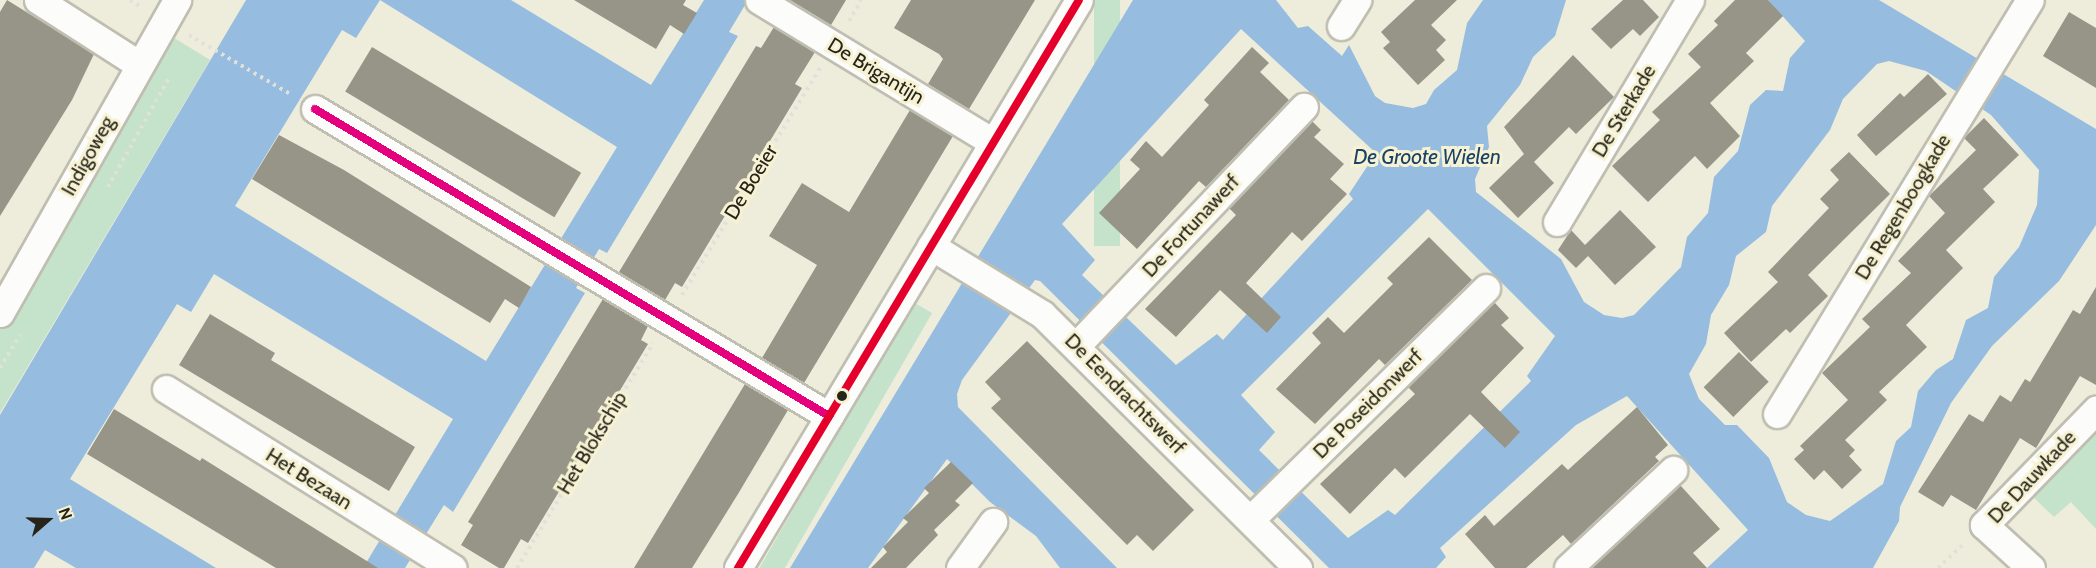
<!DOCTYPE html>
<html>
<head>
<meta charset="utf-8">
<style>
  body { margin:0 }
  #map { position:relative; width:2096px; height:568px; overflow:hidden; background:#eeecdb; font-family:Cabin,sans-serif }
  div>[style] { position:absolute }
  [style*='--x'] { left:calc(var(--x)*1px); top:calc(var(--y)*1px); width:calc(var(--w)*1px); rotate:calc(var(--a)*1deg) }
  .green>* { inset:0; background:#c5e2cb; transform-origin:0 0 }
  .water>* { inset:0; background:#96bddf }
  .building>* { inset:0; background:#969588; transform-origin:0 0 }
  .path>* { height:4px; margin-top:-2px; transform-origin:0; background:repeating-linear-gradient(90deg,#e1e0db 0 3px,transparent 0 7.5px) }
  .roads { filter:drop-shadow(2px 0 #bfbeb1) drop-shadow(-2px 0 #bfbeb1) drop-shadow(0 2px #bfbeb1) drop-shadow(0 -2px #bfbeb1) }
  .minor>* { height:27px; margin:-13.5px; padding:0 13.5px; transform-origin:13.5px; border-radius:13.5px; background:#fcfcfa }
  .bus-1>* { height:8px; margin:-4px; padding:0 4px; transform-origin:4px; border-radius:4px; background:#e5007d }
  .bus-2>* { height:8px; margin:-4px; padding:0 4px; transform-origin:4px; border-radius:4px; background:#e4002b }
  .dots>* { width:16px; height:16px; translate:-50% -50%; box-sizing:border-box; border:3px solid #f6f2d3; border-radius:50% }
  span { translate:-50% -50%; white-space:nowrap; text-align:center; line-height:1.15; -webkit-text-stroke:6px #f6f2d3; paint-order:stroke }
  .street-label { font-size:20px; color:#27251a }
  .water-label { font-size:21px; color:#194267; font-style:italic }
  .north { position:absolute; left:18px; top:490px; width:60px; height:60px; -webkit-text-stroke:4px #f6f2d3; paint-order:stroke; rotate:70deg; font-size:16px; font-weight:700; line-height:24px; text-align:center; color:#27251a }
  .north::after { content:''; display:block; margin:auto; width:21px; height:27px; background:#27251a; clip-path:polygon(50% 0,100% 100%,50% 72%,0 100%) }
</style>
</head>
<body>
<div id="map">
  <div class="green">
    <i style="left:1094px;top:0;width:26px;height:246px"></i>
    <i style="clip-path:polygon(171px 36px,210px 60px,0 413px,0 320px)"></i>
    <i style="left:913px;top:302px;width:22px;height:310px;rotate:30deg"></i>
    <i style="clip-path:polygon(2096px 428px,2096px 529px,2071px 502px,2054px 517px,2032px 496px)"></i>
  </div>
  <div class="water">
    <i style="clip-path:polygon(evenodd,246px 0,511px 0,651px 85px,704px 0,748px 0,729px 32px,738px 36px,607px 253px,599px 249px,576px 288px,585px 293px,453px 512px,444px 505px,405px 568px,363px 568px,453px 419px,214px 274px,191px 312px,177px 304px,70px 479px,216px 568px,76px 568px,45px 550px,34px 568px,0 568px,0 415px,246px 0,380px 0,617px 147px,486px 361px,235px 206px,342px 30px,356px 38px,380px 0)"></i>
    <i style="clip-path:polygon(evenodd,1133px 0,1276px 0,1298px 28px,1308px 26px,1342px 56px,1349px 45px,1375px 96px,1385px 103px,1413px 108px,1426px 104px,1434px 90px,1457px 70px,1467px 23px,1483px 0,1566px 0,1555px 36px,1533px 57px,1520px 85px,1487px 126px,1489px 147px,1475px 179px,1476px 192px,1561px 259px,1584px 302px,1604px 315px,1622px 318px,1634px 315px,1681px 267px,1687px 237px,1708px 213px,1714px 177px,1738px 151px,1750px 105px,1766px 90px,1783px 91px,1790px 58px,1805px 41px,1768px 0,1879px 0,2096px 129px,2096px 225px,2059px 281px,1992px 346px,1951px 403px,1900px 507px,1899px 521px,1873px 568px,1707px 568px,1748px 530px,1627px 396px,1576px 425px,1440px 548px,1446px 557px,1436px 568px,1329px 568px,1040px 281px,1035px 280px,962px 380px,957px 394px,958px 407px,1117px 568px,1060px 568px,1036px 536px,990px 502px,947px 459px,868px 568px,790px 568px,1133px 0,1241px 29px,1376px 153px,1349px 194px,1353px 199px,1223px 340px,1217px 334px,1176px 365px,1082px 275px,1095px 260px,1062px 224px,1241px 29px,1133px 0,1889px 61px,1926px 71px,1991px 115px,2039px 170px,2037px 205px,2019px 247px,1994px 277px,1988px 308px,1966px 320px,1953px 359px,1936px 370px,1918px 391px,1911px 427px,1896px 441px,1883px 484px,1830px 521px,1806px 515px,1787px 502px,1769px 458px,1737px 425px,1725px 425px,1699px 399px,1689px 374px,1706px 344px,1711px 315px,1729px 285px,1736px 256px,1766px 232px,1772px 206px,1830px 130px,1843px 99px,1877px 64px,1889px 61px,1133px 0,1428px 209px,1555px 336px,1527px 376px,1531px 381px,1395px 515px,1388px 510px,1348px 538px,1259px 450px,1275px 432px,1241px 395px,1428px 209px)"></i>
  </div>
  <div class="building">
    <i style="clip-path:polygon(7px 0,94px 54px,72px 100px,0 216px,0 12px)"></i>
    <i style="clip-path:polygon(574px 0,686px 0,683px 5px,697px 13px,684px 34px,670px 25px,656px 49px)"></i>
    <i style="clip-path:polygon(790px 0,846px 0,831px 25px)"></i>
    <i style="clip-path:polygon(911px 0,1035px 0,969px 109px,928px 84px,943px 59px,939px 54px,894px 28px)"></i>
    <i style="clip-path:polygon(1415px 0,1457px 0,1431px 25px,1446px 40px,1436px 50px,1445px 60px,1418px 85px,1383px 48px,1390px 42px,1381px 32px)"></i>
    <i style="clip-path:polygon(1623px 0,1643px 0,1659px 17px,1640px 36px,1633px 29px,1611px 49px,1591px 29px)"></i>
    <i style="clip-path:polygon(1735px 0,1768px 0,1783px 16px,1746px 53px,1754px 61px,1710px 103px,1740px 136px,1707px 169px,1695px 156px,1648px 202px,1612px 166px,1660px 120px,1652px 112px,1701px 67px,1688px 54px,1718px 25px,1714px 21px)"></i>
    <i style="clip-path:polygon(2069px 12px,2096px 28px,2096px 88px,2043px 56px)"></i>
    <i style="clip-path:polygon(774px 27px,815px 52px,795px 84px,802px 88px,682px 287px,675px 283px,665px 300px,619px 272px,756px 46px,761px 48px)"></i>
    <i style="left:372px;top:47px;width:244px;height:52px;rotate:31deg"></i>
    <i style="clip-path:polygon(1252px 47px,1269px 63px,1260px 72px,1289px 100px,1206px 187px,1199px 181px,1137px 249px,1099px 213px,1140px 169px,1130px 160px,1146px 141px,1162px 157px,1209px 105px,1204px 100px)"></i>
    <i style="clip-path:polygon(1573px 55px,1614px 97px,1576px 134px,1569px 127px,1534px 162px,1554px 183px,1518px 218px,1489px 188px,1524px 154px,1504px 127px)"></i>
    <i style="clip-path:polygon(1928px 74px,1947px 94px,1876px 156px,1857px 135px,1900px 93px,1904px 97px)"></i>
    <i style="clip-path:polygon(910px 110px,953px 136px,804px 383px,762px 358px,817px 265px,769px 236px,802px 183px,849px 212px)"></i>
    <i style="clip-path:polygon(1984px 118px,2019px 155px,1983px 189px,1995px 202px,1946px 250px,1963px 268px,1906px 325px,1927px 347px,1879px 392px,1887px 400px,1845px 440px,1855px 450px,1849px 456px,1862px 470px,1842px 489px,1824px 470px,1814px 480px,1794px 459px,1804px 450px,1800px 446px,1848px 400px,1822px 373px,1870px 327px,1862px 319px,1911px 273px,1898px 261px,1945px 213px,1929px 196px,1976px 150px,1964px 138px)"></i>
    <i style="clip-path:polygon(1312px 121px,1321px 130px,1314px 137px,1344px 164px,1330px 179px,1347px 194px,1302px 241px,1292px 232px,1246px 283px,1281px 317px,1267px 333px,1220px 290px,1176px 337px,1145px 309px,1236px 215px,1229px 208px)"></i>
    <i style="clip-path:polygon(279px 135px,344px 170px,531px 287px,519px 308px,505px 299px,490px 323px,252px 179px)"></i>
    <i style="clip-path:polygon(1849px 152px,1890px 194px,1808px 275px,1828px 296px,1790px 333px,1786px 329px,1751px 362px,1724px 333px,1778px 282px,1768px 272px,1829px 208px,1820px 199px,1839px 180px,1830px 170px)"></i>
    <i style="clip-path:polygon(1620px 210px,1656px 247px,1615px 285px,1588px 256px,1576px 268px,1558px 250px,1571px 230px,1585px 245px)"></i>
    <i style="clip-path:polygon(1429px 237px,1472px 280px,1385px 365px,1379px 359px,1315px 424px,1276px 389px,1321px 343px,1312px 333px,1328px 317px,1344px 333px,1393px 284px,1387px 278px)"></i>
    <i style="clip-path:polygon(2096px 287px,2096px 385px,2080px 376px,2036px 448px,2020px 438px,1976px 510px,1951px 495px,1943px 507px,1918px 492px,1969px 414px,1983px 422px,2000px 395px,2011px 402px,2025px 379px,2030px 382px,2073px 310px,2080px 314px)"></i>
    <i style="clip-path:polygon(603px 299px,648px 326px,641px 340px,648px 344px,528px 543px,521px 539px,504px 568px,499px 568px,461px 545px,473px 525px,468px 522px)"></i>
    <i style="clip-path:polygon(1494px 302px,1509px 318px,1501px 325px,1524px 348px,1481px 392px,1520px 432px,1505px 448px,1470px 414px,1405px 478px,1395px 468px,1350px 514px,1320px 484px,1415px 394px,1408px 387px)"></i>
    <i style="clip-path:polygon(210px 314px,275px 353px,271px 360px,415px 447px,389px 491px,179px 365px)"></i>
    <i style="clip-path:polygon(1027px 341px,1194px 510px,1153px 551px,1137px 535px,1127px 545px,991px 408px,1001px 399px,985px 382px)"></i>
    <i style="left:1739px;top:352px;width:42px;height:50px;rotate:45deg"></i>
    <i style="clip-path:polygon(745px 384px,788px 410px,738px 494px,692px 568px,634px 568px)"></i>
    <i style="clip-path:polygon(1637px 407px,1668px 445px,1655px 457px,1659px 461px,1571px 544px,1563px 535px,1526px 568px,1495px 568px,1465px 534px,1485px 515px,1494px 526px,1562px 464px,1568px 470px)"></i>
    <i style="clip-path:polygon(114px 409px,200px 461px,202px 458px,378px 568px,276px 568px,87px 454px)"></i>
    <i style="clip-path:polygon(951px 462px,973px 483px,955px 501px,960px 505px,934px 530px,938px 535px,906px 568px,871px 568px,887px 552px,883px 547px,908px 522px,903px 518px,929px 493px,924px 488px)"></i>
    <i style="clip-path:polygon(1680px 485px,1720px 529px,1693px 553px,1707px 568px,1592px 568px)"></i>
  </div>
  <div class="path">
    <i style="--x:130;--y:0;--w:13;--a:32"></i>
    <i style="--x:849;--y:21;--w:24;--a:-60"></i>
    <i style="--x:189;--y:35;--w:119;--a:30.2"></i>
    <i style="--x:108;--y:187;--w:125;--a:-60.8"></i>
    <i style="--x:682;--y:295;--w:266;--a:-58.7"></i>
    <i style="--x:0;--y:368;--w:39;--a:-59"></i>
    <i style="--x:517;--y:568;--w:263;--a:-58.8"></i>
    <i style="--x:1938;--y:568;--w:35;--a:-43"></i>
  </div>
  <div class="roads">
    <div class="minor">
      <i style="--x:38;--y:0;--w:119;--a:32.6"></i>
      <i style="--x:759;--y:0;--w:274;--a:31.3"></i>
      <i style="--x:1341;--y:26;--w:31;--a:-58"></i>
      <i style="--x:315;--y:109;--w:599;--a:30.85"></i>
      <i style="--x:1557;--y:222;--w:259;--a:-59.1"></i>
      <i style="--x:931;--y:246;--w:130;--a:31.5"></i>
      <i style="--x:1042;--y:314;--w:361;--a:44.8"></i>
      <i style="--x:0;--y:313;--w:360;--a:-60.5"></i>
      <i style="--x:1077;--y:345;--w:329;--a:-46.4"></i>
      <i style="--x:166;--y:389;--w:338;--a:32"></i>
      <i style="--x:1777;--y:414;--w:485;--a:-58.6"></i>
      <i style="--x:1250;--y:520;--w:331;--a:-44.5"></i>
      <i style="--x:738;--y:568;--w:662;--a:-59.02"></i>
      <i style="--x:960;--y:568;--w:57;--a:-54.3"></i>
      <i style="--x:1568;--y:568;--w:144;--a:-43"></i>
      <i style="--x:2031;--y:568;--w:64;--a:-137.5"></i>
      <i style="--x:1984;--y:525;--w:161;--a:-45.8"></i>
    </div>
  </div>
  <div class="bus-1">
    <i style="--x:315;--y:109;--w:599;--a:30.85"></i>
  </div>
  <div class="bus-2">
    <i style="--x:738;--y:568;--w:662;--a:-59.02"></i>
  </div>
  <div class="dots">
    <i style="left:842px;top:396px;background:#27251a"></i>
  </div>
  <div class="street-label">
    <span style="left:876px;top:71px;rotate:31deg">De Brigantijn</span>
    <span style="left:1624px;top:111px;rotate:-59deg">De Sterkade</span>
    <span style="left:88px;top:156px;rotate:-61deg">Indigoweg</span>
    <span style="left:751px;top:182px;rotate:-59deg">De Boeier</span>
    <span style="left:1903px;top:207px;rotate:-59deg">De Regenboogkade</span>
    <span style="left:1191px;top:226px;rotate:-47deg">De Fortunawerf</span>
    <span style="left:1125px;top:394px;rotate:45deg">De Eendrachtswerf</span>
    <span style="left:1368px;top:404px;rotate:-45deg">De Poseidonwerf</span>
    <span style="left:592px;top:443px;rotate:-59deg">Het Blokschip</span>
    <span style="left:2032px;top:477px;rotate:-47deg">De Dauwkade</span>
    <span style="left:309px;top:479px;rotate:32deg">Het Bezaan</span>
  </div>
  <div class="water-label">
    <span style="left:1427px;top:157px">De Groote Wielen</span>
  </div>
  <div class="north">N</div>
</div>
</body>
</html>
